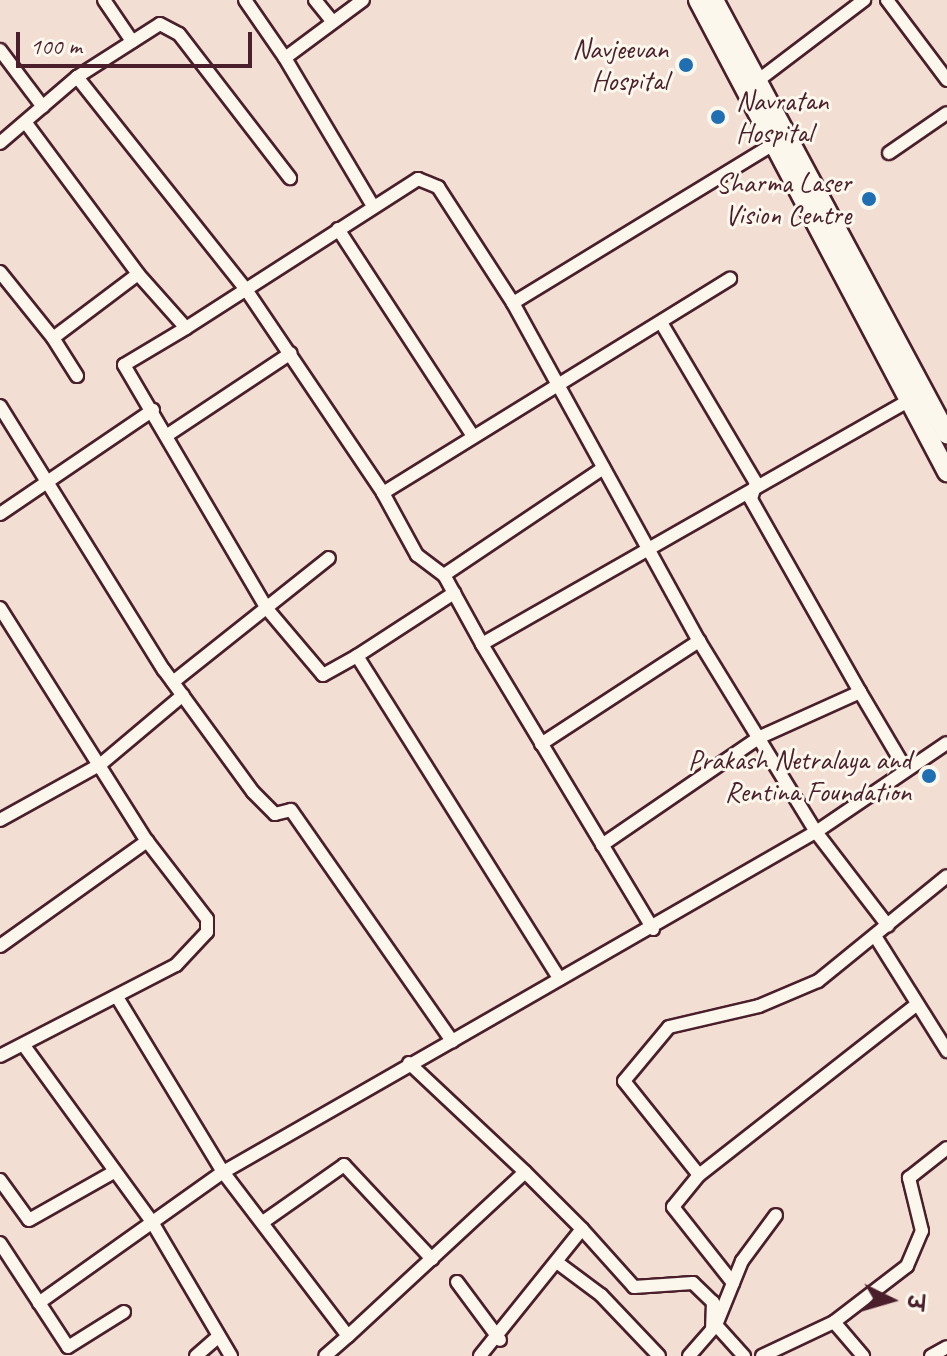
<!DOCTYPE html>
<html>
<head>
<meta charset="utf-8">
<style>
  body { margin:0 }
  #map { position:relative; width:947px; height:1356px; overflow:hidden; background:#f2ded3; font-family:Caveat,"Playpen Sans Deva",sans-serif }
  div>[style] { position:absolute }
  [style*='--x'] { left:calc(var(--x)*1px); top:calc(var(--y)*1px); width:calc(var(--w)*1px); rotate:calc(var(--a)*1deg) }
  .roads { filter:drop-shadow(2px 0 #4a1f2b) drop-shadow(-2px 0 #4a1f2b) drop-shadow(0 2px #4a1f2b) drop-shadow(0 -2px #4a1f2b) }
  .street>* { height:12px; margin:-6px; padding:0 6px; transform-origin:6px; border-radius:6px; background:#fbf7ec }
  .secondary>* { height:18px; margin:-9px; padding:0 9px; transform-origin:9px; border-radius:9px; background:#fbf7ec }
  .dots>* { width:22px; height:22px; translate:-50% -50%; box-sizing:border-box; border:4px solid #fbf7ec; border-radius:50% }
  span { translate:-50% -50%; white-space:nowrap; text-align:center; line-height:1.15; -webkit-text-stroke:6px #fbf7ec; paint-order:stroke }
  .poi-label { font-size:28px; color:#4a1f2b }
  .right { translate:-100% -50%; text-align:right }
  .left { translate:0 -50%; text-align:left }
  .north { position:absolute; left:851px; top:1260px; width:80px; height:80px; -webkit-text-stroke:6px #fbf7ec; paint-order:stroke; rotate:95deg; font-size:22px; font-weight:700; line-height:32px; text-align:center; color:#4a1f2b }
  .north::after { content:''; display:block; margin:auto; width:28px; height:36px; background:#4a1f2b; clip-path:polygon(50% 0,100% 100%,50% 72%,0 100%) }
  .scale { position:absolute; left:16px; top:32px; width:236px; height:36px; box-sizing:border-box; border:4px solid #4a1f2b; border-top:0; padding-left:10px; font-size:24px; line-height:28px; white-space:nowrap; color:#4a1f2b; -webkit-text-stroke:6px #fbf7ec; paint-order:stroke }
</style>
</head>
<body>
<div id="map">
  <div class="roads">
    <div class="street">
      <i style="--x:104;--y:0;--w:50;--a:55.7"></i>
      <i style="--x:245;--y:0;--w:70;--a:55.4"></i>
      <i style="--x:285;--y:58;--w:97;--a:-36.6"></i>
      <i style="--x:315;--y:0;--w:28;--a:51"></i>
      <i style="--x:887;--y:0;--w:100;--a:53.1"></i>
      <i style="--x:0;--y:50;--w:71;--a:53"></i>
      <i style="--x:285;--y:58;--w:172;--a:59.3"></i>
      <i style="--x:77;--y:77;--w:273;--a:51.5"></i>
      <i style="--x:247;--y:291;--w:244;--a:56"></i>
      <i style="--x:383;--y:493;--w:408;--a:-31.7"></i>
      <i style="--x:756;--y:82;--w:136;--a:-37.2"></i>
      <i style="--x:26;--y:123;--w:188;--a:53.4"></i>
      <i style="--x:138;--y:274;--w:106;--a:143"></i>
      <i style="--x:53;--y:338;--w:45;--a:57.7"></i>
      <i style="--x:0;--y:143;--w:101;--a:-40.6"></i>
      <i style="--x:77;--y:77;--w:98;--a:-32.6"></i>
      <i style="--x:160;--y:24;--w:21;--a:28"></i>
      <i style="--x:179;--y:34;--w:182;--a:52.4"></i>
      <i style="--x:889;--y:153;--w:70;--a:-34.6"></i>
      <i style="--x:338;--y:229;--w:244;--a:56.9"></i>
      <i style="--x:0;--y:272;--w:85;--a:51.2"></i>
      <i style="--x:138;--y:274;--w:72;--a:48.4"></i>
      <i style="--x:186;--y:328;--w:276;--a:-32.7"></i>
      <i style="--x:418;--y:179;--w:22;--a:22"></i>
      <i style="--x:438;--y:187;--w:138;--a:57.1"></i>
      <i style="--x:513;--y:303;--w:305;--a:-31.4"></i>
      <i style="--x:513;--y:303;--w:386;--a:61.2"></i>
      <i style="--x:699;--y:641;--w:224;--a:58.5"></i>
      <i style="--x:816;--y:832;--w:118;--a:52.5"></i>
      <i style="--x:186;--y:328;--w:72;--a:149.2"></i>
      <i style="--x:124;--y:365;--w:284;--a:59.6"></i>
      <i style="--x:268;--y:610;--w:85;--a:49.8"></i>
      <i style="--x:323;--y:675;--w:39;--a:-29"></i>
      <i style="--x:357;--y:656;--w:381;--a:57.9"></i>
      <i style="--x:0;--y:406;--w:311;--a:58.2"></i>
      <i style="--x:164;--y:670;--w:151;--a:53.9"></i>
      <i style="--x:253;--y:792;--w:31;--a:45"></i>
      <i style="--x:275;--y:814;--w:16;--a:-14"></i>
      <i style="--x:291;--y:810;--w:282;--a:55.1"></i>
      <i style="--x:452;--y:1041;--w:264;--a:150.2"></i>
      <i style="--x:223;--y:1172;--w:226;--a:144.6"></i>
      <i style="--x:169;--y:434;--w:146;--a:-33.6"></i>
      <i style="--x:383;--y:493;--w:71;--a:61.3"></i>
      <i style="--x:417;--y:555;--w:34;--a:37"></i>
      <i style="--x:0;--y:514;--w:185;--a:-34.2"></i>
      <i style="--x:0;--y:608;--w:275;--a:57.8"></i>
      <i style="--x:147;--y:841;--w:98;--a:52.4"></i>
      <i style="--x:207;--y:919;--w:13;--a:90"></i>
      <i style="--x:207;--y:932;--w:45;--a:133.2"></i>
      <i style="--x:176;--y:965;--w:198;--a:152.7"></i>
      <i style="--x:482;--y:644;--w:79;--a:-118.8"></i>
      <i style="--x:444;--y:575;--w:192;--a:-33.9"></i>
      <i style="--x:357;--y:656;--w:116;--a:-33"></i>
      <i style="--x:173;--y:682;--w:199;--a:-38.5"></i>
      <i style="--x:860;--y:692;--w:88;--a:59.4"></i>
      <i style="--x:541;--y:744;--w:189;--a:-33.1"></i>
      <i style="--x:0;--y:820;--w:115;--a:-29"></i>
      <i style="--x:101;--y:764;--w:107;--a:-40.1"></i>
      <i style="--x:602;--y:845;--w:189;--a:-34.4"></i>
      <i style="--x:758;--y:738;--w:112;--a:-24.3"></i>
      <i style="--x:860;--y:692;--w:222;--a:-119.5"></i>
      <i style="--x:751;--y:499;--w:17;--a:-73"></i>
      <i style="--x:756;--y:483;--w:182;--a:-120.6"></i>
      <i style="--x:653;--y:929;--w:332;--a:-121"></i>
      <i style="--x:482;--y:644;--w:497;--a:-29.7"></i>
      <i style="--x:875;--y:936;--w:136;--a:57.9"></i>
      <i style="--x:0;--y:946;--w:181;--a:-35.5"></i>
      <i style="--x:117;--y:997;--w:205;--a:58.8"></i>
      <i style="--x:223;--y:1172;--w:206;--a:52.7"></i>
      <i style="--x:348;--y:1336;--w:30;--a:139"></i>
      <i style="--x:916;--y:1005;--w:276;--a:141.9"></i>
      <i style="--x:699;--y:1175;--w:120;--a:-128.6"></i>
      <i style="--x:624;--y:1081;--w:70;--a:-50.2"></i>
      <i style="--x:669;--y:1027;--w:92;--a:-13.1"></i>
      <i style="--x:759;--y:1006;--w:64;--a:-23"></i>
      <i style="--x:818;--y:981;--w:166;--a:-39.1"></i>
      <i style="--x:452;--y:1041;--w:420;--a:-29.9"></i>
      <i style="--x:816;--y:832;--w:158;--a:-34.2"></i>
      <i style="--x:25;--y:1047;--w:216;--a:54"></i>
      <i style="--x:152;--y:1222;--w:156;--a:59.5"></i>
      <i style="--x:409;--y:1063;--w:159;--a:43.2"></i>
      <i style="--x:699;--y:1175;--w:41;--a:129.1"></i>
      <i style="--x:673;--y:1207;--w:97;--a:51.7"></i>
      <i style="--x:0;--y:1180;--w:49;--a:54.1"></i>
      <i style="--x:29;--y:1220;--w:98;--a:-29.5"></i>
      <i style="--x:263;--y:1222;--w:99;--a:-35.1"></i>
      <i style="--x:344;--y:1165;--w:129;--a:46.9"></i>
      <i style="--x:582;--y:1229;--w:78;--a:48.1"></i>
      <i style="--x:634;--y:1287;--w:59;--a:-3.9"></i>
      <i style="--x:693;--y:1283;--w:28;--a:44"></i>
      <i style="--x:713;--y:1302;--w:27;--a:92"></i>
      <i style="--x:0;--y:1243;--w:124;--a:56.8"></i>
      <i style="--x:68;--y:1347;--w:66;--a:-32"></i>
      <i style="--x:558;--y:1263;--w:54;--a:36.7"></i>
      <i style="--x:601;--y:1295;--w:84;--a:46.4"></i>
      <i style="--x:457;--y:1282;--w:72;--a:53.4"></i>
      <i style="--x:834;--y:1322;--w:45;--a:49.5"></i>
      <i style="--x:716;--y:1325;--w:42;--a:47.9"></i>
      <i style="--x:348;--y:1336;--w:241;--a:-42.8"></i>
      <i style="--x:525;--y:1172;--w:81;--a:45"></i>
      <i style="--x:582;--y:1229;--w:163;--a:128.8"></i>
      <i style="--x:196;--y:1356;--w:28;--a:-41"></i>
      <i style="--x:689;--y:1356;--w:41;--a:-48.9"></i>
      <i style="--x:716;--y:1325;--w:69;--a:-67.9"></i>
      <i style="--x:742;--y:1261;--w:57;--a:-53.5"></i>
      <i style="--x:762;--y:1356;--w:80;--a:-25.3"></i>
      <i style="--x:834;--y:1322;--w:92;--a:-37.5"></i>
      <i style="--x:907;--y:1266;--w:38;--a:-67"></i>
      <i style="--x:922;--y:1231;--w:55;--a:-103.8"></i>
      <i style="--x:909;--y:1178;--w:48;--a:-38.3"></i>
      <i style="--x:931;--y:1356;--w:18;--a:-29"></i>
    </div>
    <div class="secondary">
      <i style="--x:698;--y:0;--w:534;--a:62.19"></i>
      <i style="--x:714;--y:0;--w:493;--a:61.8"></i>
    </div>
  </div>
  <div class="dots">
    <i style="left:686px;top:65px;background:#1f6fb2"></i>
    <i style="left:718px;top:117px;background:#1f6fb2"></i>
    <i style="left:869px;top:199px;background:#1f6fb2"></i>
    <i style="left:929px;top:776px;background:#1f6fb2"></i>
  </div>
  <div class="poi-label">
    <span class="right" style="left:668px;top:65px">Navjeevan<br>Hospital</span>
    <span class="left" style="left:736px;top:117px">Navratan<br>Hospital</span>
    <span class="right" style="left:851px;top:199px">Sharma Laser<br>Vision Centre</span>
    <span class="right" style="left:911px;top:776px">Prakash Netralaya and<br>Rentina Foundation</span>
  </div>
  <div class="north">उ</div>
  <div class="scale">100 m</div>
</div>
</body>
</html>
